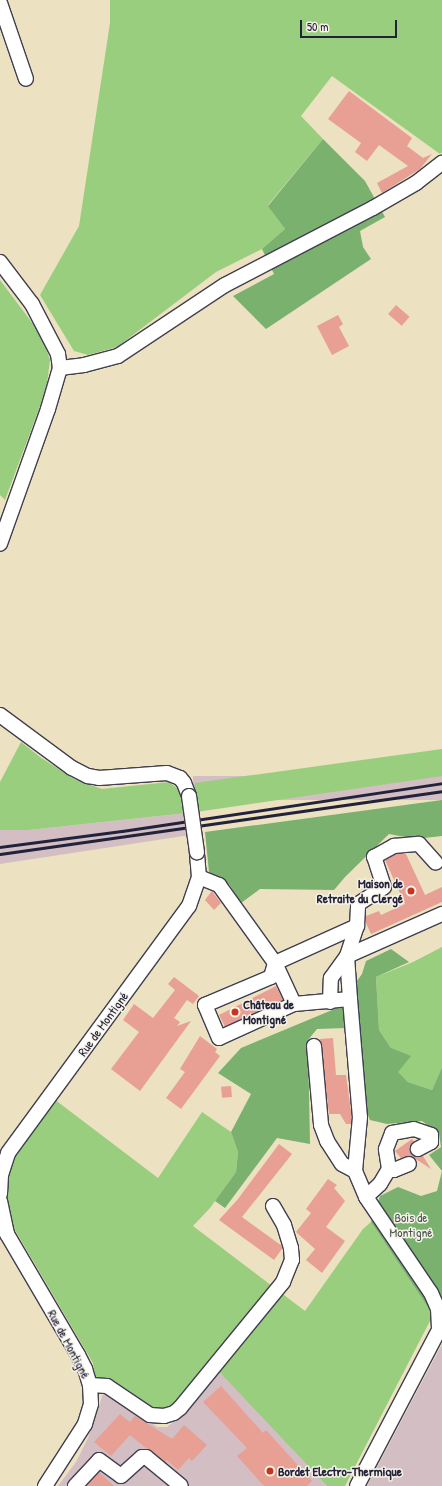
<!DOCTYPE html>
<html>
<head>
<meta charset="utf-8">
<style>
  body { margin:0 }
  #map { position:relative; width:442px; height:1486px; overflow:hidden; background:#ece1c0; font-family:"Patrick Hand",sans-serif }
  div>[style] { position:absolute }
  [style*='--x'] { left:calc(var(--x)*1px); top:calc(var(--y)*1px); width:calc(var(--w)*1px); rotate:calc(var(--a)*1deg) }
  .industrial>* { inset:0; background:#d2bec3; transform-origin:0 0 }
  .green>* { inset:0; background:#99ce7f }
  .forest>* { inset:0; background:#7ab16e }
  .building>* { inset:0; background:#e89f94; transform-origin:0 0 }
  .roads { filter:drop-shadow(1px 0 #403f4f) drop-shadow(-1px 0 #403f4f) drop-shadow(0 1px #403f4f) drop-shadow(0 -1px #403f4f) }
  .minor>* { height:14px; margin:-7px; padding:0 7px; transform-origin:7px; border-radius:7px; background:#fff }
  .rail>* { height:3px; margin:-1.5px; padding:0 1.5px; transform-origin:1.5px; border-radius:1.5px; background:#22223b }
  .bridges { filter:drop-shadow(1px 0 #403f4f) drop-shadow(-1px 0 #403f4f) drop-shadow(0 1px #403f4f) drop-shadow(0 -1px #403f4f) }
  .minor-bridge>* { height:14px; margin:-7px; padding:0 7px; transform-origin:7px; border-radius:7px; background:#fff }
  .dots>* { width:11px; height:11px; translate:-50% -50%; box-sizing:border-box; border:2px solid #f7f3e8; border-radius:50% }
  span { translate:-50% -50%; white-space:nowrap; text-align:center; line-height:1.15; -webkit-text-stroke:3px #f7f3e8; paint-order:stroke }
  .poi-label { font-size:13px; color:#22223b; font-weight:700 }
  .right { translate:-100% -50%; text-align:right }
  .left { translate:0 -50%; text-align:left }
  .street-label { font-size:13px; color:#22223b }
  .park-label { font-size:13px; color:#46564f }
  .scale { position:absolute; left:300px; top:20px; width:97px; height:18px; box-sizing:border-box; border:2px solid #22223b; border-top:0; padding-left:5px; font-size:12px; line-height:14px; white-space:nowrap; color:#22223b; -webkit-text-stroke:3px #f7f3e8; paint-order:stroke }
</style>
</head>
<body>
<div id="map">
  <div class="industrial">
    <i style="left:442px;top:776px;width:24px;height:249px;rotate:90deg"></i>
    <i style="clip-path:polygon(187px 813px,190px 835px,0 864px,0 830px,29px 830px)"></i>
    <i style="clip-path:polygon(442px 1345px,442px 1486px,367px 1486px,441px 1346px)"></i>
    <i style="clip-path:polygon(220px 1371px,327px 1486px,58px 1486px,76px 1462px,88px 1438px,104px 1391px,157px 1427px,167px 1427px,183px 1414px)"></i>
  </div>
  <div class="green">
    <i style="clip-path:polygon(110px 0,442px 0,442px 152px,440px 154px,332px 76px,301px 116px,323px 139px,268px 205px,285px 229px,262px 249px,216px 272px,117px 347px,88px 355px,74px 351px,40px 295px,79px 226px,110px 23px)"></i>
    <i style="clip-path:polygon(0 280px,42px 336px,50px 360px,47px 384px,42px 401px,5px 500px,0 495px)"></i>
    <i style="clip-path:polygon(21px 742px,40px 757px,74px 779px,102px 789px,169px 782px,180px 790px,187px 813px,29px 830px,0 830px,0 782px)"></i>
    <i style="clip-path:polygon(442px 749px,442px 776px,196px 812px,193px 795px,195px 783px)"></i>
    <i style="clip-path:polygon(442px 947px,442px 1067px,432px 1090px,408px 1082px,397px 1072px,391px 1048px,379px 1030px,376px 977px,413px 962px)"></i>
    <i style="clip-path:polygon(54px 1099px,158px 1178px,202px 1112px,231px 1132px,238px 1152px,236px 1172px,210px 1208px,193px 1226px,305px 1311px,363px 1229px,371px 1222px,433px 1315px,345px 1486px,327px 1486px,213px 1365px,176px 1406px,152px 1412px,95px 1377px,93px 1363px,12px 1225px,4px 1188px,15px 1154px)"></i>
  </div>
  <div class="forest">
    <i style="clip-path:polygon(323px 139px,365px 181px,385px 217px,360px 231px,363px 247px,371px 259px,266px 329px,233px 296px,274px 274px,262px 249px,285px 229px,268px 206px)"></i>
    <i style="clip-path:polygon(442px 800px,442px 836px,415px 839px,389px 834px,345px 877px,334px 890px,260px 889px,241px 903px,229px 884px,209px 872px,205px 832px)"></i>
    <i style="clip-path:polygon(391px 949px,409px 962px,376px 977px,379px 1030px,391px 1048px,411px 1056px,398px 1072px,408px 1082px,432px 1090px,442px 1067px,442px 1299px,433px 1315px,371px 1222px,380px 1196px,398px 1187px,421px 1196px,437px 1191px,442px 1171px,429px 1155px,441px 1147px,439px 1134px,422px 1121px,387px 1124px,370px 1120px,363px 1104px,346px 1028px,317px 1029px,308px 1040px,310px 1144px,277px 1138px,225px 1208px,215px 1201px,236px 1172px,238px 1152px,231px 1132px,251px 1094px,218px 1073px,241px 1048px,337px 1008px,362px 974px,366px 961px)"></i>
  </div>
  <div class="building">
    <i style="clip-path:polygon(349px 91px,412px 138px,407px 146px,423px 158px,432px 154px,420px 169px,382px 193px,377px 183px,408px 166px,379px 145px,367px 161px,355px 152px,361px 143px,328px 119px)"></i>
    <i style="left:396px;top:305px;width:18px;height:12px;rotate:41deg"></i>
    <i style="clip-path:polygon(338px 315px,343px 324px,339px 327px,349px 346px,332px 355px,317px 326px)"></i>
    <i style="clip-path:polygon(396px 854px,406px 854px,425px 895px,442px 887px,442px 902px,371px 934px,366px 923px,366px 916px,379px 911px,381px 915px,405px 904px,385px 860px)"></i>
    <i style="clip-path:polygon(212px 891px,221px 903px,214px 910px,205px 900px)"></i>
    <i style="clip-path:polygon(174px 977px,199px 996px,193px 1004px,187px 1000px,174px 1018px,180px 1022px,177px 1026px,191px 1021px,140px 1091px,111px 1069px,139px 1032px,123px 1020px,134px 1004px,153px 1018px,175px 990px,168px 984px)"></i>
    <i style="left:276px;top:986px;width:16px;height:64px;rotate:63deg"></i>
    <i style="clip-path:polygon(200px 1036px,217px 1049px,215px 1052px,220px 1056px,181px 1109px,166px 1098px,185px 1072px,180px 1069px)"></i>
    <i style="clip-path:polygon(333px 1038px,336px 1075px,346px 1075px,351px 1111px,351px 1124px,346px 1124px,340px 1114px,329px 1114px,320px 1039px)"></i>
    <i style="left:231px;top:1086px;width:11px;height:10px;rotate:85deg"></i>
    <i style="clip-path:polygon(412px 1139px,414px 1142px,410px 1148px,411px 1153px,417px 1157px,423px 1156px,431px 1169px,411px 1156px,401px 1158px,395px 1151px)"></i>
    <i style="clip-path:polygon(279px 1144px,292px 1154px,242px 1217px,282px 1246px,282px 1249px,274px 1260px,219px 1220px,238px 1199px)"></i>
    <i style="clip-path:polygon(328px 1179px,337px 1185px,334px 1188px,345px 1201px,326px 1227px,345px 1241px,322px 1273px,306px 1260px,315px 1249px,296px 1232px,311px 1213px,306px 1209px)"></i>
    <i style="clip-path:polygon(221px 1386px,263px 1433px,266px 1430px,312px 1481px,307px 1486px,264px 1486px,237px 1456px,247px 1448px,203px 1402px)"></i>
    <i style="clip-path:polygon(120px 1414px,130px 1422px,135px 1416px,172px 1439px,184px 1425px,207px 1445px,192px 1461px,189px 1458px,178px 1470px,167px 1460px,165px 1462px,151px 1450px,146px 1448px,130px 1435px,111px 1456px,94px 1442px)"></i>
    <i style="clip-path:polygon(99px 1472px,114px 1486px,87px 1486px)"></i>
  </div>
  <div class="roads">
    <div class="minor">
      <i style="--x:0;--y:3;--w:80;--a:71.1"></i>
      <i style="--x:0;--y:262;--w:53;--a:52.7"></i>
      <i style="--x:32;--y:304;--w:56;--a:62.5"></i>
      <i style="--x:58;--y:354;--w:14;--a:82"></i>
      <i style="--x:60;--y:368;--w:43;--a:106.3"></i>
      <i style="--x:48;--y:409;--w:143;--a:109.6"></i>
      <i style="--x:60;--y:368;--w:24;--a:-7"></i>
      <i style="--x:84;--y:365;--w:35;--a:-15"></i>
      <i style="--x:118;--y:356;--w:128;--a:-33.6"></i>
      <i style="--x:225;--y:285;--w:167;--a:-27.5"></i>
      <i style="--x:373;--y:208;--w:50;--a:-30.2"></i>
      <i style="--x:416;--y:183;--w:33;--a:-38"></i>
      <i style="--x:0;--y:715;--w:89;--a:36.4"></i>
      <i style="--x:72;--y:768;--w:18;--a:27"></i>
      <i style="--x:88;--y:776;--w:11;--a:10"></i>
      <i style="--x:99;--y:778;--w:68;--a:-4.2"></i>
      <i style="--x:167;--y:773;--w:14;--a:21"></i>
      <i style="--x:180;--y:778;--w:6;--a:51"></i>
      <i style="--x:184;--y:783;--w:14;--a:69"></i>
      <i style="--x:199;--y:877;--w:22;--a:22"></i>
      <i style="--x:219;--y:885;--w:96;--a:54.3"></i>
      <i style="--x:275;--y:963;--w:45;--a:65.1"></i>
      <i style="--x:294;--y:1004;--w:56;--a:-5.1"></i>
      <i style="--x:350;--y:999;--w:118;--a:85.2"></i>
      <i style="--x:360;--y:1117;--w:54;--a:95.3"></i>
      <i style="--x:355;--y:1171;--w:28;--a:67"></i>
      <i style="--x:366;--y:1197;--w:116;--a:55.9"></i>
      <i style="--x:431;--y:1293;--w:17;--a:66"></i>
      <i style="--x:438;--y:1309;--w:20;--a:87"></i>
      <i style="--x:350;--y:999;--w:43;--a:-94"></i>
      <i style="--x:347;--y:956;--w:32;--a:-72"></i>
      <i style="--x:357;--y:926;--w:22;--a:-87"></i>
      <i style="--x:358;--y:904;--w:31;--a:-33"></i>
      <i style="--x:384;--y:887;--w:32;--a:-108"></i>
      <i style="--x:374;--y:857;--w:23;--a:-29"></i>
      <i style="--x:394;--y:846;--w:25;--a:-5"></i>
      <i style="--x:419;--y:844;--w:25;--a:48"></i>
      <i style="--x:330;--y:1002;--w:24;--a:-88"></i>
      <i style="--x:331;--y:978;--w:27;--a:-54"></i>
      <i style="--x:347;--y:956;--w:104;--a:-23.9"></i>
      <i style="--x:294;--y:1004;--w:82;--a:155.6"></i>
      <i style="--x:219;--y:1038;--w:36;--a:-113"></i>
      <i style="--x:205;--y:1005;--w:72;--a:-23"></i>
      <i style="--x:271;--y:977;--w:15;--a:-74"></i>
      <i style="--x:275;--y:963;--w:90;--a:-24.3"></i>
      <i style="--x:314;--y:1046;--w:79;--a:84.9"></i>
      <i style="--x:321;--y:1125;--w:17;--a:69"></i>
      <i style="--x:327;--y:1141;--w:27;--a:57"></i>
      <i style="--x:342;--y:1164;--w:15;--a:28"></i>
      <i style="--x:389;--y:1169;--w:5;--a:11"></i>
      <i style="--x:394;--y:1170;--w:16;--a:-22"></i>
      <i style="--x:0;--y:1194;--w:19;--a:-87"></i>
      <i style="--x:1;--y:1175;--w:23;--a:-72"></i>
      <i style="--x:8;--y:1153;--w:306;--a:-53.8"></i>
      <i style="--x:189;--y:906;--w:31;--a:-71"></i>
      <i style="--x:199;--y:877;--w:25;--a:-95"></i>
      <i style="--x:366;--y:1197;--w:19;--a:-43"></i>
      <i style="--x:380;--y:1184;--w:17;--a:-59"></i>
      <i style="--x:389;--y:1169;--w:20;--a:-99"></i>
      <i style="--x:386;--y:1149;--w:17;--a:-69"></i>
      <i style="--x:392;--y:1133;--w:22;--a:-10"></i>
      <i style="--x:414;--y:1129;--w:18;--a:19"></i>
      <i style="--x:431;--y:1135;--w:7;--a:90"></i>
      <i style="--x:431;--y:1142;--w:15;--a:152"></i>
      <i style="--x:0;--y:1201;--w:34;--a:78"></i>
      <i style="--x:7;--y:1234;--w:140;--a:59.6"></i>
      <i style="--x:78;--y:1355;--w:16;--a:63"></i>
      <i style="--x:85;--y:1369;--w:17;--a:73"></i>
      <i style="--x:90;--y:1385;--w:19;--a:87"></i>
      <i style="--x:91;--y:1404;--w:21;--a:107"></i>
      <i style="--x:85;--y:1424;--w:74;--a:122.8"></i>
      <i style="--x:90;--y:1385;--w:17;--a:3"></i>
      <i style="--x:107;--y:1386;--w:52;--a:34"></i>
      <i style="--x:150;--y:1415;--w:14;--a:4"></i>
      <i style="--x:164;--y:1416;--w:10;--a:-17"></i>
      <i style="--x:174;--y:1413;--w:8;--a:-40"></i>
      <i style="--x:180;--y:1408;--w:163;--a:-50.7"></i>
      <i style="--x:283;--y:1282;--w:24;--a:-68"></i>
      <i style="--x:292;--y:1260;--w:12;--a:-95"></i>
      <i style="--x:291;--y:1248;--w:24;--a:-107"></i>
      <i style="--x:284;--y:1225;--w:22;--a:-120"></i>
      <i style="--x:75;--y:1486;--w:35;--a:-47"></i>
      <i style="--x:99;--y:1460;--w:27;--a:36"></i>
      <i style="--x:121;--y:1476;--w:28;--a:-42"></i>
      <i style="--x:142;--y:1457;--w:4;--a:0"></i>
      <i style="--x:146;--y:1457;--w:45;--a:39.6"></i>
      <i style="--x:357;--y:1486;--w:183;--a:-62.3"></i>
    </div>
  </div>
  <div class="rail">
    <i style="--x:0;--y:847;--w:123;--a:-7.5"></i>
    <i style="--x:122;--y:831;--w:324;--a:-8.5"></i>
    <i style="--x:0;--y:854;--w:446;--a:-8.1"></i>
  </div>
  <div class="bridges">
    <div class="minor-bridge">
      <i style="--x:189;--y:796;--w:57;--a:81.9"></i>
    </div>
  </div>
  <div class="dots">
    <i style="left:411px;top:891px;background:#c8321e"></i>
    <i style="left:235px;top:1012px;background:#c8321e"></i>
    <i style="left:270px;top:1471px;background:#c8321e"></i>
  </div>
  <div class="poi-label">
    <span class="right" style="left:403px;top:891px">Maison de<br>Retraite du Clergé</span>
    <span class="left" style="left:243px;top:1012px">Château de<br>Montigné</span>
    <span class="left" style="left:278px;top:1471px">Bordet Electro-Thermique</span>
  </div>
  <div class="street-label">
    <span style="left:103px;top:1024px;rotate:-54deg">Rue de Montigné</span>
    <span style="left:69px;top:1344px;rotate:62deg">Rue de Montigné</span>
  </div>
  <div class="park-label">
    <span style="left:411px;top:1225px">Bois de<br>Montigné</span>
  </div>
  <div class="scale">50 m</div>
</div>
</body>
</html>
